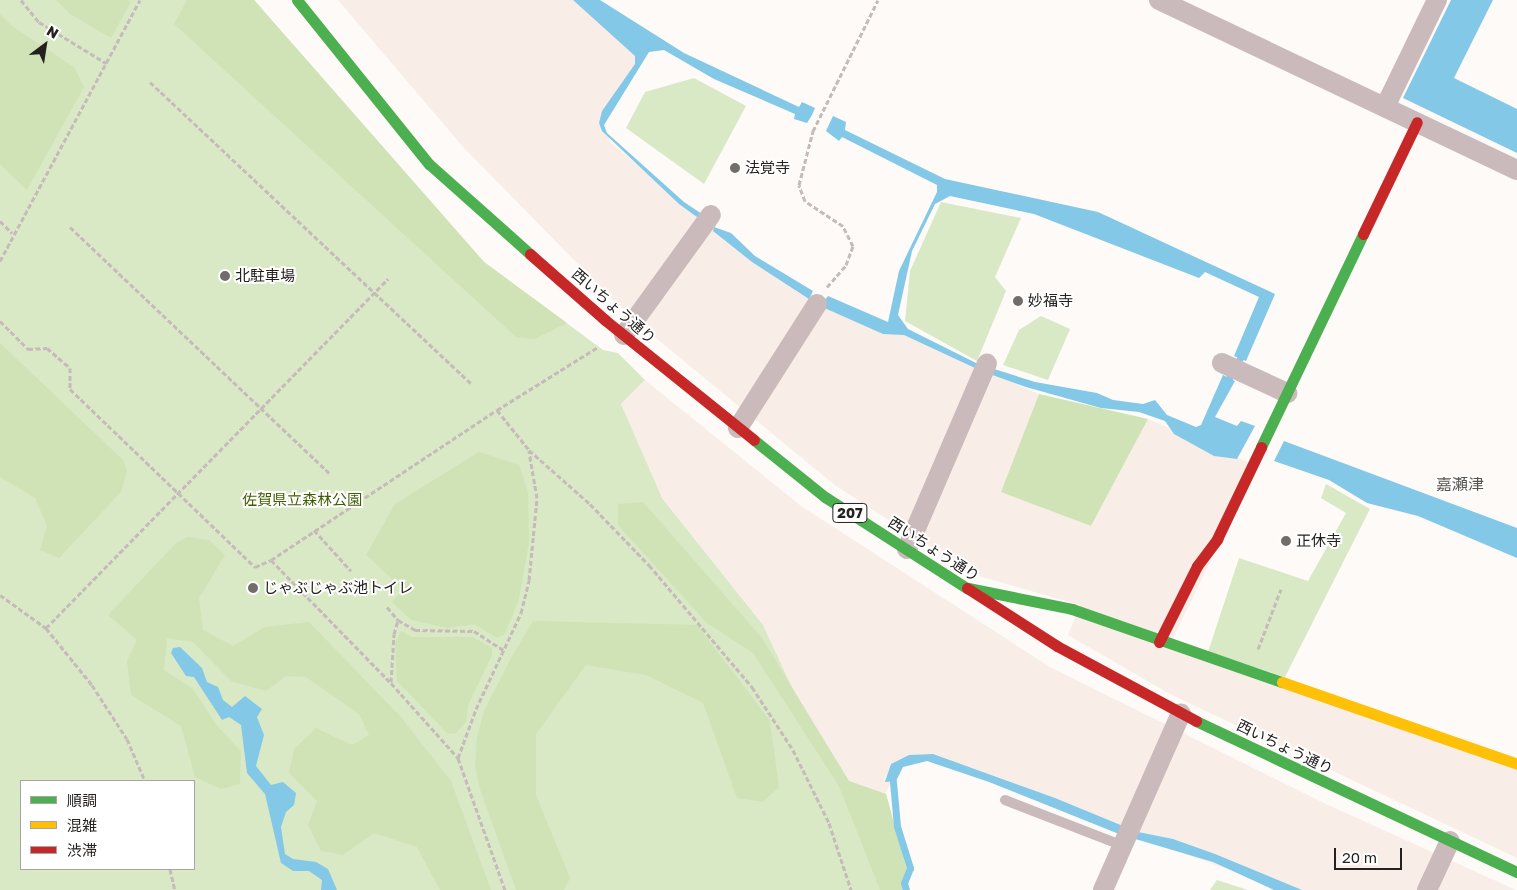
<!DOCTYPE html>
<html>
<head>
<meta charset="utf-8">
<style>
  body { margin:0 }
  #map { position:relative; width:1517px; height:890px; overflow:hidden; background:#fdfaf8; font-family:"Golos Text","Noto Sans JP",sans-serif }
  div>[style] { position:absolute }
  [style*='--x'] { left:calc(var(--x)*1px); top:calc(var(--y)*1px); width:calc(var(--w)*1px); rotate:calc(var(--a)*1deg) }
  .built>* { inset:0; background:#f8eee7 }
  .green>* { inset:0; background:#d9e8c5 }
  .forest>* { inset:0; background:#d0e3b6 }
  .water>* { inset:0; background:#83c8e7 }
  .stream>* { height:7px; margin:-3.5px; padding:0 3.5px; transform-origin:3.5px; border-radius:3.5px; background:#83c8e7 }
  .path>* { height:3px; margin-top:-1.5px; transform-origin:0; background:repeating-linear-gradient(90deg,#c6babb 0 5px,transparent 0 7.5px) }
  .lane>* { height:10px; margin:-5px; padding:0 5px; transform-origin:5px; border-radius:5px; background:#cbbabc }
  .street>* { height:20px; margin:-10px; padding:0 10px; transform-origin:10px; border-radius:10px; background:#cbbabc }
  .fast>* { height:11px; margin:-5.5px; padding:0 5.5px; transform-origin:5.5px; border-radius:5.5px; background:#4caf50 }
  .slow>* { height:11px; margin:-5.5px; padding:0 5.5px; transform-origin:5.5px; border-radius:5.5px; background:#ffc107 }
  .jam>* { height:11px; margin:-5.5px; padding:0 5.5px; transform-origin:5.5px; border-radius:5.5px; background:#c62828 }
  .dots>* { width:14px; height:14px; translate:-50% -50%; box-sizing:border-box; border:2px solid #fff; border-radius:50% }
  span { translate:-50% -50%; white-space:nowrap; text-align:center; line-height:1.15; -webkit-text-stroke:4px #fff; paint-order:stroke }
  .shield-label span { padding:1px 4px; background:#fff; border:1px solid; border-radius:4px; -webkit-text-stroke-width:0 }
  .shield-label { font-size:14px; color:#24211f; font-weight:700 }
  .poi-label { font-size:15px; color:#24211f }
  .left { translate:0 -50%; text-align:left }
  .street-label { font-size:15px; color:#24211f }
  .park-label { font-size:15px; color:#3f5e02 }
  .neighbourhood-label { font-size:16px; color:#5a534e }
  .legend { position:absolute; left:20px; top:780px; width:175px; height:90px; box-sizing:border-box; background:#fff; border:1px solid #a7a6a5; margin:0; padding:6px 9px; list-style:none; font-size:15px; color:#24211f }
  .legend li { display:flex; align-items:center; gap:10px; height:25px }
  .legend b { width:25px; border:1px solid #a7a6a5 }
  .north { position:absolute; left:20px; top:20px; width:50px; height:50px; -webkit-text-stroke:4px #fff; paint-order:stroke; rotate:31deg; font-size:14px; font-weight:700; line-height:20px; text-align:center; color:#24211f }
  .north::after { content:''; display:block; margin:auto; width:18px; height:22px; background:#24211f; clip-path:polygon(50% 0,100% 100%,50% 72%,0 100%) }
  .scale { position:absolute; left:1334px; top:848px; width:68px; height:22px; box-sizing:border-box; border:2px solid #24211f; border-top:0; padding-left:6px; font-size:15px; line-height:18px; white-space:nowrap; color:#24211f; -webkit-text-stroke:4px #fff; paint-order:stroke }
</style>
</head>
<body>
<div id="map">
  <div class="built">
    <i style="clip-path:polygon(338px 0,589px 0,649px 46px,606px 111px,604px 128px,611px 143px,752px 258px,807px 292px,1039px 394px,1002px 492px,1091px 526px,1148px 419px,1257px 466px,1172px 640px,1517px 758px,1517px 858px,1170px 694px,1068px 635px,1080px 605px,972px 574px,836px 486px,629px 316px,463px 147px)"></i>
    <i style="clip-path:polygon(645px 380px,801px 506px,1050px 667px,1326px 804px,1516px 890px,1287px 890px,1123px 832px,930px 755px,897px 767px,886px 794px,849px 781px,796px 696px,763px 625px,660px 495px,621px 404px)"></i>
  </div>
  <div class="green">
    <i style="clip-path:polygon(evenodd,0 0,254px 0,484px 262px,603px 350px,618px 353px,645px 380px,621px 404px,662px 498px,763px 625px,796px 696px,849px 781px,886px 794px,907px 871px,901px 882px,903px 890px,0 890px,0 0,21px 781px,194px 781px,194px 869px,21px 869px,21px 781px)"></i>
    <i style="clip-path:polygon(694px 78px,746px 106px,704px 184px,626px 128px,645px 92px)"></i>
    <i style="clip-path:polygon(941px 202px,1021px 218px,995px 277px,1006px 291px,977px 361px,905px 321px,910px 271px)"></i>
    <i style="clip-path:polygon(1041px 316px,1070px 329px,1048px 380px,1003px 365px,1019px 330px)"></i>
    <i style="clip-path:polygon(1326px 484px,1370px 509px,1285px 677px,1208px 652px,1239px 558px,1308px 581px,1346px 513px,1321px 498px)"></i>
    <i style="clip-path:polygon(1217px 880px,1248px 890px,1210px 890px)"></i>
  </div>
  <div class="forest">
    <i style="clip-path:polygon(56px 0,127px 0,131px 2px,111px 38px,70px 14px)"></i>
    <i style="clip-path:polygon(187px 0,254px 0,484px 262px,567px 323px,535px 339px,516px 337px,174px 24px)"></i>
    <i style="clip-path:polygon(0 14px,12px 26px,74px 67px,84px 87px,27px 190px,0 164px)"></i>
    <i style="clip-path:polygon(0 343px,123px 460px,127px 471px,121px 492px,59px 558px,40px 550px,47px 526px,35px 498px,0 477px)"></i>
    <i style="clip-path:polygon(1039px 394px,1148px 419px,1091px 526px,1001px 492px)"></i>
    <i style="clip-path:polygon(479px 452px,519px 465px,528px 493px,529px 542px,519px 599px,505px 634px,497px 638px,474px 624px,447px 628px,411px 620px,392px 602px,403px 589px,366px 555px,395px 504px)"></i>
    <i style="clip-path:polygon(643px 502px,762px 638px,849px 781px,886px 794px,907px 871px,901px 882px,903px 890px,880px 890px,839px 786px,753px 653px,707px 623px,618px 525px,618px 504px)"></i>
    <i style="clip-path:polygon(188px 537px,209px 540px,225px 555px,199px 598px,203px 630px,233px 646px,265px 627px,309px 622px,400px 716px,451px 781px,491px 890px,440px 890px,417px 847px,374px 833px,343px 855px,321px 851px,308px 825px,317px 801px,289px 773px,294px 749px,316px 728px,352px 745px,369px 735px,359px 714px,306px 677px,286px 676px,266px 691px,231px 681px,193px 642px,167px 638px,164px 670px,193px 689px,218px 727px,241px 751px,240px 784px,221px 789px,195px 777px,181px 726px,131px 695px,127px 661px,137px 640px,108px 615px,176px 543px)"></i>
    <i style="clip-path:polygon(533px 621px,697px 625px,770px 721px,779px 787px,763px 802px,737px 798px,703px 703px,646px 675px,586px 665px,536px 734px,536px 795px,570px 878px,564px 890px,516px 890px,480px 789px,475px 766px,477px 737px,484px 711px,511px 658px)"></i>
    <i style="clip-path:polygon(401px 631px,412px 637px,473px 637px,492px 648px,492px 655px,468px 705px,466px 722px,455px 734px,447px 733px,397px 681px,395px 643px)"></i>
  </div>
  <div class="water">
    <i style="clip-path:polygon(573px 0,600px 0,684px 53px,799px 107px,802px 102px,815px 108px,812px 115px,807px 123px,794px 119px,795px 114px,714px 79px,664px 50px,649px 52px,604px 125px,607px 133px,684px 202px,702px 214px,697px 217px,679px 204px,602px 131px,599px 123px,602px 111px,635px 64px,635px 56px)"></i>
    <i style="clip-path:polygon(1451px 0,1493px 0,1454px 78px,1517px 109px,1517px 153px,1403px 98px)"></i>
    <i style="clip-path:polygon(833px 116px,846px 122px,845px 130px,945px 179px,1098px 212px,1275px 294px,1246px 361px,1234px 356px,1259px 297px,1205px 272px,1199px 278px,1034px 214px,950px 196px,935px 204px,912px 251px,898px 315px,908px 329px,978px 364px,975px 368px,904px 335px,883px 334px,820px 306px,828px 296px,888px 322px,899px 271px,937px 192px,937px 185px,842px 137px,839px 141px,826px 131px)"></i>
    <i style="clip-path:polygon(714px 227px,731px 233px,755px 256px,813px 291px,809px 299px,752px 262px,713px 231px)"></i>
    <i style="clip-path:polygon(991px 368px,1035px 382px,1097px 393px,1113px 400px,1143px 404px,1155px 400px,1167px 415px,1196px 427px,1201px 425px,1223px 375px,1235px 381px,1215px 417px,1237px 426px,1241px 421px,1255px 426px,1237px 459px,1214px 456px,1174px 434px,1165px 421px,1139px 412px,1101px 408px,1026px 387px,987px 373px)"></i>
    <i style="clip-path:polygon(1284px 441px,1517px 528px,1517px 558px,1418px 516px,1367px 503px,1329px 480px,1274px 461px)"></i>
    <i style="clip-path:polygon(180px 647px,202px 668px,207px 682px,218px 687px,223px 700px,232px 707px,245px 696px,262px 709px,257px 717px,264px 735px,256px 766px,271px 785px,283px 782px,296px 793px,294px 805px,286px 812px,281px 827px,285px 854px,293px 859px,316px 862px,328px 869px,337px 890px,321px 890px,322px 880px,309px 871px,293px 871px,281px 863px,265px 794px,247px 773px,241px 725px,229px 717px,222px 720px,194px 677px,186px 676px,171px 653px,173px 648px)"></i>
    <i style="clip-path:polygon(933px 754px,1055px 798px,1123px 826px,1119px 834px,989px 782px,927px 761px,903px 767px,896px 781px,885px 782px,891px 764px,909px 755px)"></i>
    <i style="clip-path:polygon(1133px 831px,1173px 839px,1215px 854px,1302px 890px,1274px 890px,1213px 862px,1132px 838px)"></i>
  </div>
  <div class="stream">
    <i style="--x:1229;--y:378;--w:23;--a:-61"></i>
    <i style="--x:893;--y:782;--w:44;--a:84.8"></i>
    <i style="--x:897;--y:826;--w:44;--a:72.8"></i>
    <i style="--x:910;--y:868;--w:16;--a:112"></i>
    <i style="--x:904;--y:883;--w:7;--a:74"></i>
  </div>
  <div class="path">
    <i style="--x:21;--y:0;--w:28;--a:51"></i>
    <i style="--x:39;--y:22;--w:79;--a:31.5"></i>
    <i style="--x:150;--y:82;--w:440;--a:43.2"></i>
    <i style="--x:0;--y:221;--w:17;--a:45"></i>
    <i style="--x:70;--y:227;--w:359;--a:43.5"></i>
    <i style="--x:0;--y:261;--w:296;--a:-61.8"></i>
    <i style="--x:827;--y:287;--w:29;--a:-49"></i>
    <i style="--x:846;--y:265;--w:20;--a:-70"></i>
    <i style="--x:853;--y:246;--w:22;--a:-117"></i>
    <i style="--x:843;--y:226;--w:45;--a:-146.7"></i>
    <i style="--x:805;--y:201;--w:17;--a:-111"></i>
    <i style="--x:799;--y:185;--w:56;--a:-75.5"></i>
    <i style="--x:813;--y:131;--w:146;--a:-63.6"></i>
    <i style="--x:0;--y:321;--w:40;--a:45"></i>
    <i style="--x:28;--y:349;--w:19;--a:-3"></i>
    <i style="--x:47;--y:348;--w:30;--a:41"></i>
    <i style="--x:70;--y:368;--w:21;--a:90"></i>
    <i style="--x:70;--y:389;--w:257;--a:43.9"></i>
    <i style="--x:255;--y:567;--w:17;--a:-24"></i>
    <i style="--x:271;--y:560;--w:271;--a:-33.6"></i>
    <i style="--x:497;--y:410;--w:119;--a:-32"></i>
    <i style="--x:497;--y:410;--w:51;--a:51.3"></i>
    <i style="--x:529;--y:450;--w:81;--a:41.5"></i>
    <i style="--x:590;--y:504;--w:85;--a:46"></i>
    <i style="--x:649;--y:565;--w:160;--a:49.8"></i>
    <i style="--x:752;--y:687;--w:75;--a:56.9"></i>
    <i style="--x:793;--y:750;--w:81;--a:63.7"></i>
    <i style="--x:829;--y:823;--w:71;--a:71.8"></i>
    <i style="--x:314;--y:530;--w:55;--a:47.9"></i>
    <i style="--x:271;--y:560;--w:172;--a:45.7"></i>
    <i style="--x:391;--y:683;--w:101;--a:48.2"></i>
    <i style="--x:458;--y:758;--w:140;--a:70.4"></i>
    <i style="--x:0;--y:595;--w:57;--a:35.7"></i>
    <i style="--x:46;--y:628;--w:73;--a:51.1"></i>
    <i style="--x:92;--y:685;--w:64;--a:57.1"></i>
    <i style="--x:127;--y:739;--w:46;--a:66.8"></i>
    <i style="--x:387;--y:607;--w:17;--a:50"></i>
    <i style="--x:398;--y:620;--w:20;--a:30"></i>
    <i style="--x:415;--y:630;--w:59;--a:1"></i>
    <i style="--x:474;--y:631;--w:35;--a:33"></i>
    <i style="--x:46;--y:628;--w:489;--a:-45.6"></i>
    <i style="--x:1258;--y:649;--w:64;--a:-69"></i>
    <i style="--x:391;--y:682;--w:48;--a:-86.4"></i>
    <i style="--x:394;--y:634;--w:15;--a:-74"></i>
    <i style="--x:458;--y:758;--w:52;--a:-69.8"></i>
    <i style="--x:476;--y:709;--w:106;--a:-64.9"></i>
    <i style="--x:521;--y:613;--w:34;--a:-76"></i>
    <i style="--x:529;--y:580;--w:82;--a:-84.4"></i>
    <i style="--x:537;--y:498;--w:48;--a:-99.7"></i>
    <i style="--x:170;--y:869;--w:22;--a:77"></i>
  </div>
  <div class="lane">
    <i style="--x:1005;--y:800;--w:124;--a:21.2"></i>
  </div>
  <div class="street">
    <i style="--x:1159;--y:0;--w:396;--a:25.4"></i>
    <i style="--x:1385;--y:107;--w:119;--a:-64.1"></i>
    <i style="--x:624;--y:335;--w:148;--a:-54.1"></i>
    <i style="--x:1222;--y:363;--w:72;--a:24.8"></i>
    <i style="--x:738;--y:428;--w:147;--a:-57.5"></i>
    <i style="--x:907;--y:549;--w:202;--a:-66.7"></i>
    <i style="--x:1103;--y:890;--w:193;--a:-66.2"></i>
    <i style="--x:1427;--y:890;--w:54;--a:-64.9"></i>
  </div>
  <div class="fast">
    <i style="--x:297;--y:0;--w:211;--a:51.2"></i>
    <i style="--x:429;--y:164;--w:135;--a:41.7"></i>
    <i style="--x:754;--y:440;--w:91;--a:38.8"></i>
    <i style="--x:825;--y:497;--w:169;--a:32.7"></i>
    <i style="--x:1261;--y:447;--w:236;--a:-64.4"></i>
    <i style="--x:968;--y:588;--w:106;--a:11.4"></i>
    <i style="--x:1072;--y:609;--w:222;--a:19.2"></i>
    <i style="--x:1196;--y:721;--w:355;--a:25.2"></i>
  </div>
  <div class="slow">
    <i style="--x:1282;--y:682;--w:249;--a:19.2"></i>
  </div>
  <div class="jam">
    <i style="--x:1363;--y:234;--w:124;--a:-64.3"></i>
    <i style="--x:530;--y:254;--w:100;--a:41.3"></i>
    <i style="--x:605;--y:320;--w:191;--a:38.8"></i>
    <i style="--x:967;--y:588;--w:107;--a:32.8"></i>
    <i style="--x:1057;--y:646;--w:158;--a:28.3"></i>
    <i style="--x:1159;--y:642;--w:85;--a:-63.4"></i>
    <i style="--x:1197;--y:566;--w:34;--a:-53"></i>
    <i style="--x:1217;--y:539;--w:102;--a:-64.4"></i>
  </div>
  <div class="dots">
    <i style="left:735px;top:168px;background:#706d6b"></i>
    <i style="left:225px;top:276px;background:#706d6b"></i>
    <i style="left:1018px;top:301px;background:#706d6b"></i>
    <i style="left:1286px;top:541px;background:#706d6b"></i>
    <i style="left:253px;top:588px;background:#706d6b"></i>
  </div>
  <div class="shield-label">
    <span style="left:850px;top:513px">207</span>
  </div>
  <div class="poi-label">
    <span class="left" style="left:745px;top:168px">法覚寺</span>
    <span class="left" style="left:235px;top:276px">北駐車場</span>
    <span class="left" style="left:1028px;top:301px">妙福寺</span>
    <span class="left" style="left:1296px;top:541px">正休寺</span>
    <span class="left" style="left:263px;top:588px">じゃぶじゃぶ池トイレ</span>
  </div>
  <div class="street-label">
    <span style="left:614px;top:306px;rotate:41deg">西いちょう通り</span>
    <span style="left:934px;top:549px;rotate:33deg">西いちょう通り</span>
    <span style="left:1285px;top:747px;rotate:26deg">西いちょう通り</span>
  </div>
  <div class="park-label">
    <span style="left:302px;top:500px">佐賀県立森林公園</span>
  </div>
  <div class="neighbourhood-label">
    <span style="left:1460px;top:484px">嘉瀬津</span>
  </div>
  <ul class="legend">
  <li><b style="height:6px;background:#4caf50"></b>順調</li>
  <li><b style="height:6px;background:#ffc107"></b>混雑</li>
  <li><b style="height:6px;background:#c62828"></b>渋滞</li>
  </ul>
  <div class="north">N</div>
  <div class="scale">20 m</div>
</div>
</body>
</html>
